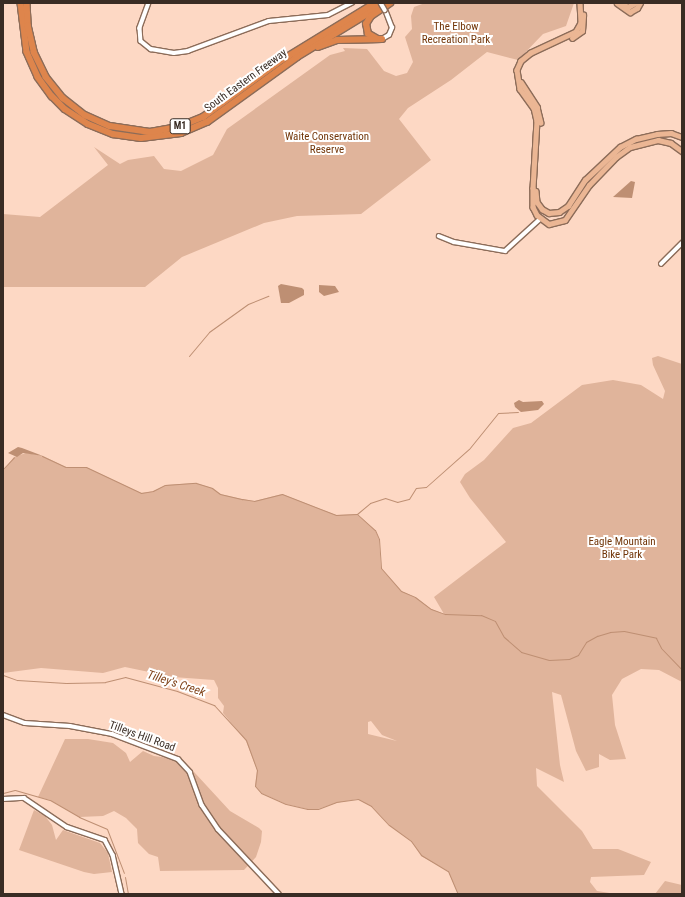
<!DOCTYPE html>
<html>
<head>
<meta charset="utf-8">
<style>
  body { margin:0 }
  #map { position:relative; width:685px; height:897px; overflow:hidden; background:#fdd8c4; font-family:"Roboto Condensed",sans-serif }
  div>[style] { position:absolute }
  [style*='--x'] { left:calc(var(--x)*1px); top:calc(var(--y)*1px); width:calc(var(--w)*1px); rotate:calc(var(--a)*1deg) }
  .green>* { inset:0; background:#e0b49b }
  .water>* { inset:0; background:#be8f73 }
  .stream>* { height:1px; margin:-0.5px; padding:0 0.5px; transform-origin:0.5px; border-radius:0.5px; background:#be8f73 }
  .roads { filter:drop-shadow(1px 0 #8c6c59) drop-shadow(-1px 0 #8c6c59) drop-shadow(0 1px #8c6c59) drop-shadow(0 -1px #8c6c59) }
  .minor>* { height:3.5px; margin:-1.75px; padding:0 1.75px; transform-origin:1.75px; border-radius:1.75px; background:#fff }
  .major>* { height:4.5px; margin:-2.25px; padding:0 2.25px; transform-origin:2.25px; border-radius:2.25px; background:#ebb694 }
  .highway>* { height:5.5px; margin:-2.75px; padding:0 2.75px; transform-origin:2.75px; border-radius:2.75px; background:#de854c }
  .bridges { filter:drop-shadow(1px 0 #8c6c59) drop-shadow(-1px 0 #8c6c59) drop-shadow(0 1px #8c6c59) drop-shadow(0 -1px #8c6c59) }
  .minor-bridge>* { height:3.5px; margin:-1.75px; padding:0 1.75px; transform-origin:1.75px; border-radius:1.75px; background:#fff }
  span { translate:-50% -50%; white-space:nowrap; text-align:center; line-height:1.15; -webkit-text-stroke:4px #fff; paint-order:stroke }
  .shield-label span { padding:1px 3px; background:#fff; border:1px solid; border-radius:3px; -webkit-text-stroke-width:0 }
  .shield-label { font-size:10px; color:#392c24; font-weight:700 }
  .park-label { font-size:11px; color:#723609 }
  .street-label { font-size:11px; color:#392c24 }
  .water-label { font-size:12px; color:#81441b; font-style:italic }
  .frame { position:absolute; inset:0; border:4px solid #392c24; pointer-events:none }
</style>
</head>
<body>
<div id="map">
  <div class="green">
    <i style="clip-path:polygon(425px 3px,574px 3px,566px 26px,543px 34px,518px 60px,487px 52px,451px 80px,408px 108px,399px 119px,431px 160px,361px 214px,297px 216px,264px 223px,182px 257px,145px 287px,3px 287px,3px 214px,40px 217px,108px 165px,94px 147px,120px 164px,128px 160px,154px 156px,164px 169px,181px 171px,213px 155px,227px 129px,330px 55px,345px 51px,343px 48px,367px 49px,384px 71px,396px 76px,407px 73px,413px 62px,405px 37px,412px 29px,411px 16px,414px 7px)"></i>
    <i style="clip-path:polygon(evenodd,658px 356px,682px 364px,682px 682px,659px 670px,641px 669px,622px 679px,612px 695px,615px 725px,626px 759px,610px 760px,599px 754px,599px 767px,586px 771px,576px 751px,561px 695px,552px 692px,560px 765px,564px 782px,536px 768px,537px 786px,582px 831px,593px 849px,618px 849px,651px 862px,644px 875px,591px 877px,590px 882px,597px 891px,616px 894px,458px 894px,448px 871px,421px 856px,411px 841px,389px 825px,371px 806px,358px 799px,336px 803px,318px 809px,307px 809px,286px 804px,261px 793px,255px 786px,257px 770px,246px 741px,223px 713px,224px 706px,218px 698px,218px 688px,214px 680px,173px 677px,125px 667px,103px 673px,41px 668px,3px 673px,3px 471px,14px 457px,26px 453px,43px 456px,66px 467px,86px 467px,141px 493px,153px 491px,165px 485px,196px 483px,212px 488px,220px 494px,242px 499px,255px 501px,282px 494px,336px 515px,357px 514px,375px 530px,379px 539px,381px 568px,401px 591px,415px 597px,431px 609px,444px 614px,434px 597px,506px 542px,470px 498px,460px 482px,465px 474px,484px 460px,513px 428px,531px 423px,582px 385px,613px 380px,641px 385px,663px 399px,665px 391px,653px 365px,652px 358px,658px 356px,371px 721px,382px 735px,397px 741px,368px 734px,368px 722px,371px 721px)"></i>
    <i style="clip-path:polygon(65px 739px,88px 739px,113px 743px,126px 753px,130px 762px,143px 751px,154px 756px,183px 760px,230px 811px,259px 828px,262px 831px,261px 842px,256px 857px,244px 870px,160px 871px,158px 857px,149px 854px,138px 843px,137px 829px,126px 818px,114px 811px,103px 816px,79px 817px,50px 800px,38px 797px)"></i>
    <i style="clip-path:polygon(34px 810px,45px 816px,52px 825px,56px 840px,63px 830px,100px 843px,108px 853px,112px 872px,94px 874px,84px 872px,19px 850px)"></i>
    <i style="clip-path:polygon(665px 881px,682px 885px,681px 894px,655px 894px)"></i>
  </div>
  <div class="water">
    <i style="clip-path:polygon(631px 181px,635px 182px,632px 198px,613px 197px)"></i>
    <i style="clip-path:polygon(281px 284px,302px 288px,304px 290px,304px 295px,289px 303px,281px 303px,278px 286px)"></i>
    <i style="clip-path:polygon(319px 285px,335px 286px,339px 292px,324px 296px,319px 292px)"></i>
    <i style="clip-path:polygon(519px 400px,523px 402px,542px 401px,544px 404px,538px 410px,521px 412px,515px 407px,514px 403px)"></i>
    <i style="clip-path:polygon(18px 447px,22px 448px,43px 456px,23px 453px,17px 457px,8px 453px)"></i>
  </div>
  <div class="stream">
    <i style="--x:189;--y:356;--w:31;--a:-50"></i>
    <i style="--x:209;--y:332;--w:48;--a:-35.7"></i>
    <i style="--x:248;--y:304;--w:22;--a:-22"></i>
    <i style="--x:42;--y:456;--w:26;--a:25"></i>
    <i style="--x:66;--y:467;--w:20;--a:0"></i>
    <i style="--x:86;--y:467;--w:61;--a:25.3"></i>
    <i style="--x:141;--y:493;--w:12;--a:-9"></i>
    <i style="--x:153;--y:491;--w:13;--a:-27"></i>
    <i style="--x:165;--y:485;--w:31;--a:-4"></i>
    <i style="--x:196;--y:483;--w:17;--a:17"></i>
    <i style="--x:212;--y:488;--w:10;--a:37"></i>
    <i style="--x:220;--y:494;--w:23;--a:13"></i>
    <i style="--x:242;--y:499;--w:12;--a:9"></i>
    <i style="--x:254;--y:501;--w:29;--a:-14"></i>
    <i style="--x:282;--y:494;--w:58;--a:21.3"></i>
    <i style="--x:336;--y:515;--w:21;--a:-3"></i>
    <i style="--x:357;--y:514;--w:17;--a:-40"></i>
    <i style="--x:370;--y:503;--w:16;--a:-18"></i>
    <i style="--x:385;--y:498;--w:13;--a:18"></i>
    <i style="--x:397;--y:502;--w:12;--a:-14"></i>
    <i style="--x:409;--y:499;--w:13;--a:-58"></i>
    <i style="--x:416;--y:488;--w:10;--a:-6"></i>
    <i style="--x:426;--y:487;--w:57;--a:-41.5"></i>
    <i style="--x:469;--y:449;--w:46;--a:-51.1"></i>
    <i style="--x:498;--y:413;--w:20;--a:-3"></i>
    <i style="--x:3;--y:469;--w:16;--a:-47"></i>
    <i style="--x:357;--y:514;--w:24;--a:42"></i>
    <i style="--x:375;--y:530;--w:10;--a:66"></i>
    <i style="--x:379;--y:539;--w:29;--a:86"></i>
    <i style="--x:381;--y:568;--w:30;--a:49"></i>
    <i style="--x:401;--y:591;--w:15;--a:23"></i>
    <i style="--x:415;--y:597;--w:20;--a:37"></i>
    <i style="--x:431;--y:609;--w:15;--a:20"></i>
    <i style="--x:445;--y:614;--w:36;--a:2"></i>
    <i style="--x:481;--y:615;--w:15;--a:23"></i>
    <i style="--x:495;--y:621;--w:18;--a:61"></i>
    <i style="--x:504;--y:637;--w:23;--a:41"></i>
    <i style="--x:521;--y:652;--w:29;--a:16"></i>
    <i style="--x:549;--y:660;--w:20;--a:-3"></i>
    <i style="--x:569;--y:659;--w:10;--a:-24"></i>
    <i style="--x:578;--y:655;--w:15;--a:-58"></i>
    <i style="--x:586;--y:642;--w:13;--a:-29"></i>
    <i style="--x:597;--y:636;--w:14;--a:-17"></i>
    <i style="--x:610;--y:632;--w:14;--a:-4"></i>
    <i style="--x:624;--y:631;--w:33;--a:12"></i>
    <i style="--x:656;--y:638;--w:11;--a:63"></i>
    <i style="--x:661;--y:648;--w:30;--a:46"></i>
    <i style="--x:3;--y:675;--w:15;--a:20"></i>
    <i style="--x:17;--y:680;--w:49;--a:3.5"></i>
    <i style="--x:66;--y:683;--w:39;--a:-1"></i>
    <i style="--x:105;--y:682;--w:21;--a:-14"></i>
    <i style="--x:125;--y:677;--w:54;--a:15.1"></i>
    <i style="--x:177;--y:691;--w:40;--a:21"></i>
    <i style="--x:214;--y:705;--w:47;--a:47.6"></i>
    <i style="--x:246;--y:740;--w:32;--a:70"></i>
    <i style="--x:257;--y:770;--w:16;--a:97"></i>
    <i style="--x:255;--y:786;--w:9;--a:49"></i>
    <i style="--x:261;--y:793;--w:27;--a:24"></i>
    <i style="--x:286;--y:804;--w:22;--a:13"></i>
    <i style="--x:307;--y:809;--w:11;--a:0"></i>
    <i style="--x:318;--y:809;--w:19;--a:-21"></i>
    <i style="--x:336;--y:802;--w:22;--a:-8"></i>
    <i style="--x:358;--y:799;--w:15;--a:28"></i>
    <i style="--x:371;--y:806;--w:26;--a:47"></i>
    <i style="--x:389;--y:825;--w:27;--a:36"></i>
    <i style="--x:411;--y:841;--w:17;--a:54"></i>
    <i style="--x:421;--y:855;--w:31;--a:31"></i>
    <i style="--x:448;--y:871;--w:25;--a:67"></i>
    <i style="--x:3;--y:793;--w:12;--a:-14"></i>
    <i style="--x:15;--y:790;--w:36;--a:16"></i>
    <i style="--x:50;--y:800;--w:34;--a:30"></i>
    <i style="--x:79;--y:817;--w:30;--a:23"></i>
    <i style="--x:107;--y:829;--w:47;--a:68.9"></i>
    <i style="--x:125;--y:877;--w:17;--a:80"></i>
  </div>
  <div class="roads">
    <div class="minor">
      <i style="--x:149;--y:3;--w:27;--a:110"></i>
      <i style="--x:140;--y:28;--w:13;--a:86"></i>
      <i style="--x:141;--y:41;--w:13;--a:39"></i>
      <i style="--x:151;--y:49;--w:23;--a:10"></i>
      <i style="--x:174;--y:53;--w:14;--a:-8"></i>
      <i style="--x:188;--y:51;--w:86;--a:-20.3"></i>
      <i style="--x:269;--y:21;--w:59;--a:-5.8"></i>
      <i style="--x:328;--y:15;--w:27;--a:-27"></i>
      <i style="--x:382;--y:39;--w:8;--a:-30"></i>
      <i style="--x:389;--y:35;--w:8;--a:-67"></i>
      <i style="--x:392;--y:28;--w:19;--a:-111"></i>
      <i style="--x:439;--y:236;--w:16;--a:22"></i>
      <i style="--x:454;--y:242;--w:52;--a:10"></i>
      <i style="--x:505;--y:251;--w:47;--a:-42.4"></i>
      <i style="--x:661;--y:264;--w:30;--a:-45"></i>
      <i style="--x:3;--y:715;--w:23;--a:20"></i>
      <i style="--x:25;--y:723;--w:45;--a:3.8"></i>
      <i style="--x:70;--y:726;--w:43;--a:10.8"></i>
      <i style="--x:112;--y:734;--w:71;--a:20.7"></i>
      <i style="--x:178;--y:759;--w:18;--a:47"></i>
      <i style="--x:190;--y:772;--w:35;--a:70"></i>
      <i style="--x:202;--y:805;--w:29;--a:56"></i>
      <i style="--x:218;--y:829;--w:89;--a:46.8"></i>
      <i style="--x:3;--y:799;--w:21;--a:-3"></i>
      <i style="--x:24;--y:798;--w:52;--a:34"></i>
      <i style="--x:67;--y:827;--w:40;--a:18.9"></i>
      <i style="--x:105;--y:840;--w:17;--a:62"></i>
      <i style="--x:113;--y:855;--w:40;--a:77"></i>
    </div>
    <div class="major">
      <i style="--x:580;--y:3;--w:20;--a:87"></i>
      <i style="--x:581;--y:23;--w:10;--a:119"></i>
      <i style="--x:576;--y:32;--w:50;--a:155"></i>
      <i style="--x:531;--y:53;--w:13;--a:141"></i>
      <i style="--x:521;--y:61;--w:10;--a:114"></i>
      <i style="--x:517;--y:70;--w:19;--a:81"></i>
      <i style="--x:520;--y:89;--w:24;--a:54"></i>
      <i style="--x:534;--y:108;--w:13;--a:77"></i>
      <i style="--x:537;--y:121;--w:67;--a:93.4"></i>
      <i style="--x:533;--y:188;--w:19;--a:90"></i>
      <i style="--x:533;--y:207;--w:9;--a:63"></i>
      <i style="--x:537;--y:215;--w:15;--a:37"></i>
      <i style="--x:549;--y:224;--w:16;--a:-14"></i>
      <i style="--x:565;--y:220;--w:42;--a:-55.6"></i>
      <i style="--x:589;--y:185;--w:39;--a:-46"></i>
      <i style="--x:616;--y:157;--w:17;--a:-36"></i>
      <i style="--x:630;--y:147;--w:29;--a:-14"></i>
      <i style="--x:658;--y:140;--w:13;--a:13"></i>
      <i style="--x:671;--y:143;--w:14;--a:36"></i>
      <i style="--x:617;--y:3;--w:16;--a:35"></i>
      <i style="--x:630;--y:12;--w:8;--a:-30"></i>
      <i style="--x:637;--y:8;--w:6;--a:-59"></i>
      <i style="--x:621;--y:3;--w:8;--a:30"></i>
      <i style="--x:628;--y:7;--w:8;--a:-30"></i>
      <i style="--x:572;--y:38;--w:12;--a:-35"></i>
      <i style="--x:582;--y:31;--w:16;--a:-86"></i>
      <i style="--x:521;--y:82;--w:30;--a:57"></i>
      <i style="--x:537;--y:107;--w:16;--a:76"></i>
      <i style="--x:536;--y:191;--w:11;--a:85"></i>
      <i style="--x:537;--y:202;--w:9;--a:54"></i>
      <i style="--x:542;--y:209;--w:8;--a:30"></i>
      <i style="--x:549;--y:213;--w:10;--a:-6"></i>
      <i style="--x:559;--y:212;--w:11;--a:-34"></i>
      <i style="--x:568;--y:206;--w:31;--a:-57"></i>
      <i style="--x:585;--y:180;--w:48;--a:-43.3"></i>
      <i style="--x:620;--y:147;--w:18;--a:-27"></i>
      <i style="--x:636;--y:139;--w:22;--a:-13"></i>
      <i style="--x:657;--y:134;--w:14;--a:-4"></i>
      <i style="--x:671;--y:133;--w:12;--a:20"></i>
    </div>
    <div class="highway">
      <i style="--x:21;--y:3;--w:49;--a:83"></i>
      <i style="--x:27;--y:52;--w:27;--a:66"></i>
      <i style="--x:38;--y:77;--w:24;--a:54"></i>
      <i style="--x:52;--y:96;--w:18;--a:45"></i>
      <i style="--x:65;--y:109;--w:27;--a:33"></i>
      <i style="--x:88;--y:124;--w:27;--a:22"></i>
      <i style="--x:113;--y:134;--w:28;--a:8"></i>
      <i style="--x:141;--y:138;--w:40;--a:-7.1"></i>
      <i style="--x:181;--y:133;--w:28;--a:-23"></i>
      <i style="--x:207;--y:122;--w:111;--a:-35.8"></i>
      <i style="--x:297;--y:57;--w:103;--a:-31.5"></i>
      <i style="--x:27;--y:3;--w:22;--a:87"></i>
      <i style="--x:28;--y:25;--w:28;--a:77"></i>
      <i style="--x:34;--y:52;--w:28;--a:64"></i>
      <i style="--x:46;--y:77;--w:27;--a:51"></i>
      <i style="--x:63;--y:98;--w:28;--a:38"></i>
      <i style="--x:85;--y:115;--w:27;--a:24"></i>
      <i style="--x:110;--y:126;--w:40;--a:8.5"></i>
      <i style="--x:150;--y:132;--w:28;--a:-10"></i>
      <i style="--x:178;--y:127;--w:27;--a:-22"></i>
      <i style="--x:203;--y:117;--w:97;--a:-35.8"></i>
      <i style="--x:282;--y:60;--w:109;--a:-31.5"></i>
      <i style="--x:377;--y:39;--w:10;--a:-151"></i>
      <i style="--x:368;--y:34;--w:10;--a:-101"></i>
      <i style="--x:366;--y:24;--w:9;--a:-58"></i>
      <i style="--x:371;--y:16;--w:23;--a:-34"></i>
      <i style="--x:318;--y:47;--w:20;--a:-20"></i>
      <i style="--x:337;--y:40;--w:45;--a:-1.3"></i>
    </div>
  </div>
  <div class="bridges">
    <div class="minor-bridge">
      <i style="--x:381;--y:3;--w:8;--a:60"></i>
    </div>
  </div>
  <div class="shield-label">
    <span style="left:180px;top:126px">M1</span>
  </div>
  <div class="park-label">
    <span style="left:456px;top:34px">The Elbow<br>Recreation Park</span>
    <span style="left:327px;top:144px">Waite Conservation<br>Reserve</span>
    <span style="left:622px;top:549px">Eagle Mountain<br>Bike Park</span>
  </div>
  <div class="street-label">
    <span style="left:246px;top:81px;rotate:-36deg">South Eastern Freeway</span>
    <span style="left:142px;top:737px;rotate:20deg">Tilleys Hill Road</span>
  </div>
  <div class="water-label">
    <span style="left:176px;top:684px;rotate:18deg">Tilley's Creek</span>
  </div>
  <div class="frame"></div>
</div>
</body>
</html>
